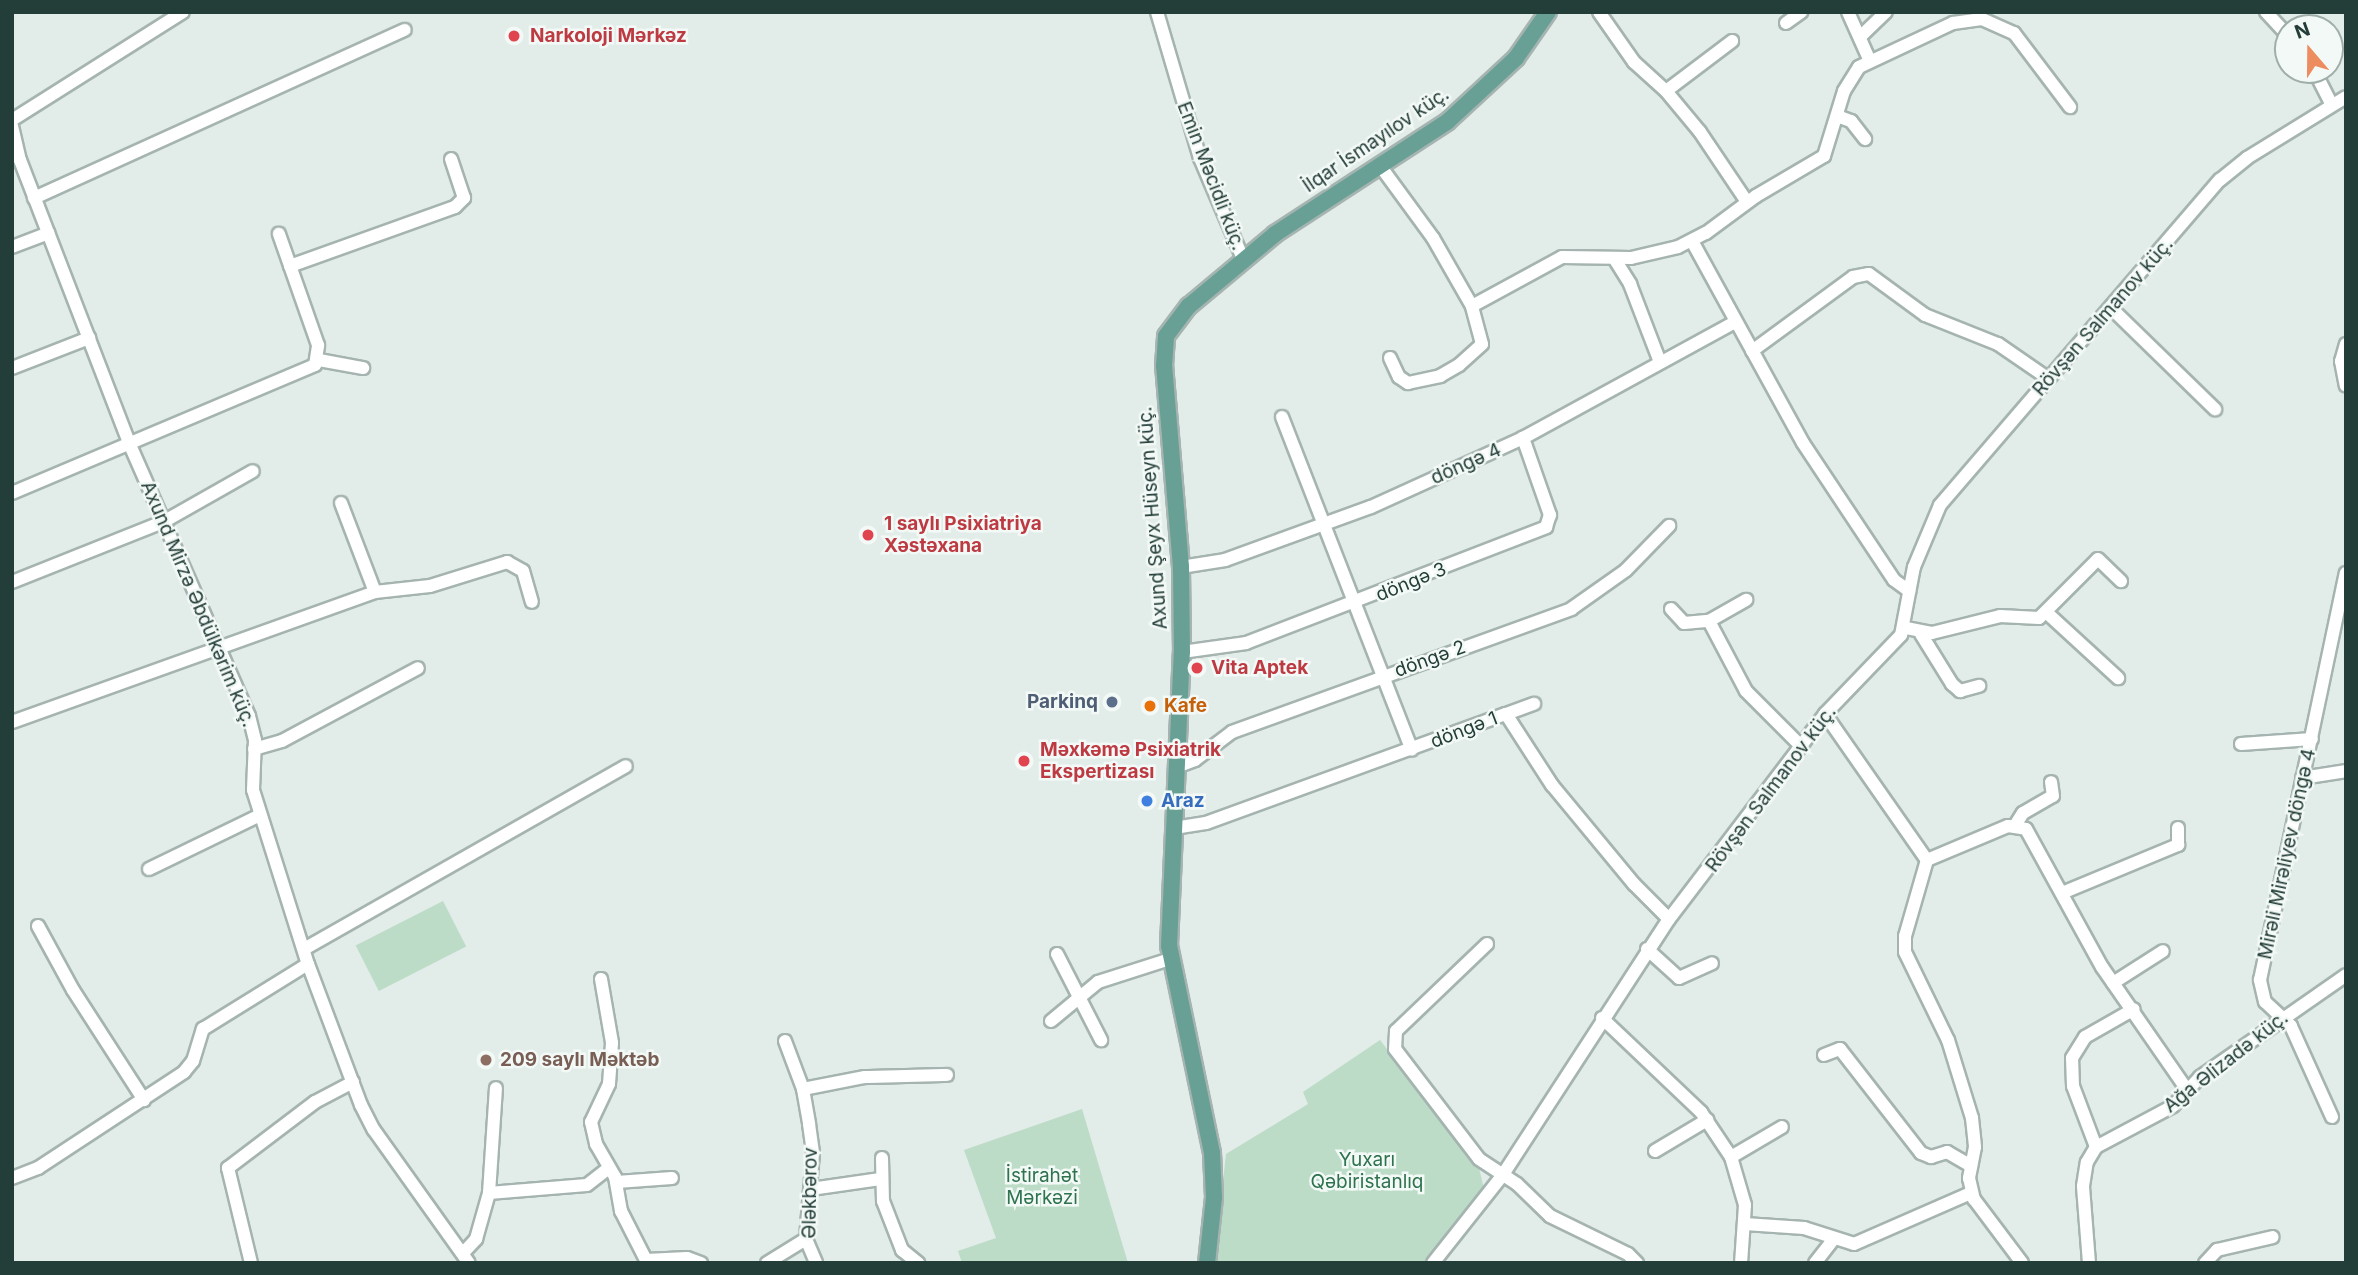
<!DOCTYPE html>
<html>
<head>
<meta charset="utf-8">
<style>
  body { margin:0 }
  #map { position:relative; width:2358px; height:1275px; overflow:hidden; background:#e2ece8; font-family:Inter,sans-serif }
  div>[style] { position:absolute }
  [style*='--x'] { left:calc(var(--x)*1px); top:calc(var(--y)*1px); width:calc(var(--w)*1px); rotate:calc(var(--a)*1deg) }
  .green>* { inset:0; background:#bcdcc7; transform-origin:0 0 }
  .roads { filter:drop-shadow(2px 0 #a5b4b0) drop-shadow(-2px 0 #a5b4b0) drop-shadow(0 2px #a5b4b0) drop-shadow(0 -2px #a5b4b0) }
  .minor>* { height:12px; margin:-6px; padding:0 6px; transform-origin:6px; border-radius:6px; background:#fff }
  .major>* { height:16px; margin:-8px; padding:0 8px; transform-origin:8px; border-radius:8px; background:#68a096 }
  .dots>* { width:19px; height:19px; translate:-50% -50%; box-sizing:border-box; border:4px solid #f3f9f6; border-radius:50% }
  span { translate:-50% -50%; white-space:nowrap; text-align:center; line-height:1.15; -webkit-text-stroke:5px #f3f9f6; paint-order:stroke }
  .health-label { font-size:19px; color:#be3a42; font-weight:700 }
  .left { translate:0 -50%; text-align:left }
  .street-label { font-size:19px; color:#233d38 }
  .service-label { font-size:19px; color:#4e5e75; font-weight:700 }
  .right { translate:-100% -50%; text-align:right }
  .food-label { font-size:19px; color:#c56008; font-weight:700 }
  .shop-label { font-size:19px; color:#366cbe; font-weight:700 }
  .education-label { font-size:19px; color:#785e54; font-weight:700 }
  .park-label { font-size:19px; color:#2e724e }
  .frame { position:absolute; inset:0; border:14px solid #233d38; pointer-events:none }
  .north { position:absolute; left:2274px; top:14px; width:70px; height:70px; box-sizing:border-box; background:#f3f9f6; border:2px solid #a0aeaa; border-radius:50%; rotate:340deg; font-size:19px; font-weight:700; line-height:28px; text-align:center; color:#233d38 }
  .north::after { content:''; display:block; margin:auto; width:24px; height:32px; background:#ed8d5f; clip-path:polygon(50% 0,100% 100%,50% 72%,0 100%) }
</style>
</head>
<body>
<div id="map">
  <div class="green">
    <i style="left:443px;top:901px;width:51px;height:98px;rotate:63deg"></i>
    <i style="clip-path:polygon(1380px 1040px,1479px 1168px,1484px 1189px,1425px 1263px,1214px 1263px,1226px 1154px,1308px 1104px,1303px 1092px)"></i>
    <i style="clip-path:polygon(1082px 1109px,1128px 1263px,962px 1263px,958px 1251px,996px 1238px,964px 1150px)"></i>
  </div>
  <div class="roads">
    <div class="minor">
      <i style="--x:1157;--y:12;--w:152;--a:73.6"></i>
      <i style="--x:1200;--y:158;--w:110;--a:66.9"></i>
      <i style="--x:1599;--y:12;--w:61;--a:55"></i>
      <i style="--x:1634;--y:62;--w:43;--a:42.2"></i>
      <i style="--x:1666;--y:91;--w:53;--a:50.3"></i>
      <i style="--x:1700;--y:132;--w:84;--a:56.1"></i>
      <i style="--x:1848;--y:12;--w:51;--a:65.9"></i>
      <i style="--x:2266;--y:12;--w:33;--a:47"></i>
      <i style="--x:1786;--y:23;--w:19;--a:-36"></i>
      <i style="--x:1860;--y:37;--w:36;--a:-44"></i>
      <i style="--x:2314;--y:70;--w:39;--a:63"></i>
      <i style="--x:1666;--y:91;--w:83;--a:-37.1"></i>
      <i style="--x:1837;--y:116;--w:15;--a:20"></i>
      <i style="--x:1851;--y:121;--w:23;--a:52"></i>
      <i style="--x:12;--y:120;--w:202;--a:-32.3"></i>
      <i style="--x:12;--y:126;--w:35;--a:77"></i>
      <i style="--x:20;--y:160;--w:305;--a:68.9"></i>
      <i style="--x:130;--y:445;--w:296;--a:66.3"></i>
      <i style="--x:249;--y:716;--w:25;--a:76"></i>
      <i style="--x:255;--y:740;--w:50;--a:92.3"></i>
      <i style="--x:253;--y:790;--w:182;--a:72.5"></i>
      <i style="--x:308;--y:964;--w:151;--a:69.4"></i>
      <i style="--x:361;--y:1105;--w:28;--a:63"></i>
      <i style="--x:374;--y:1130;--w:163;--a:54.5"></i>
      <i style="--x:1381;--y:167;--w:88;--a:53.8"></i>
      <i style="--x:1433;--y:238;--w:78;--a:60.2"></i>
      <i style="--x:1472;--y:306;--w:102;--a:-28.6"></i>
      <i style="--x:1562;--y:257;--w:69;--a:0.8"></i>
      <i style="--x:1631;--y:258;--w:48;--a:-13.2"></i>
      <i style="--x:1678;--y:247;--w:31;--a:-27"></i>
      <i style="--x:1706;--y:233;--w:62;--a:-36.5"></i>
      <i style="--x:1756;--y:196;--w:79;--a:-30.5"></i>
      <i style="--x:1824;--y:156;--w:68;--a:-72.9"></i>
      <i style="--x:1844;--y:91;--w:28;--a:-58"></i>
      <i style="--x:1859;--y:67;--w:104;--a:-25.1"></i>
      <i style="--x:1953;--y:23;--w:29;--a:-8"></i>
      <i style="--x:1982;--y:19;--w:35;--a:24"></i>
      <i style="--x:2014;--y:33;--w:93;--a:52.9"></i>
      <i style="--x:34;--y:198;--w:407;--a:-24.4"></i>
      <i style="--x:1692;--y:241;--w:230;--a:61.2"></i>
      <i style="--x:1803;--y:443;--w:164;--a:56.4"></i>
      <i style="--x:1894;--y:580;--w:19;--a:36"></i>
      <i style="--x:12;--y:247;--w:39;--a:-21"></i>
      <i style="--x:1614;--y:258;--w:31;--a:58"></i>
      <i style="--x:1630;--y:284;--w:84;--a:69"></i>
      <i style="--x:290;--y:266;--w:175;--a:-19.7"></i>
      <i style="--x:455;--y:207;--w:13;--a:-45"></i>
      <i style="--x:464;--y:198;--w:41;--a:-108.4"></i>
      <i style="--x:2112;--y:309;--w:144;--a:44.2"></i>
      <i style="--x:2346;--y:344;--w:18;--a:106"></i>
      <i style="--x:2341;--y:361;--w:25;--a:79"></i>
      <i style="--x:1752;--y:351;--w:125;--a:-36.2"></i>
      <i style="--x:1853;--y:277;--w:16;--a:-11"></i>
      <i style="--x:1869;--y:274;--w:69;--a:36.2"></i>
      <i style="--x:1925;--y:315;--w:79;--a:21.7"></i>
      <i style="--x:1998;--y:344;--w:58;--a:34.5"></i>
      <i style="--x:1390;--y:358;--w:21;--a:65"></i>
      <i style="--x:1399;--y:377;--w:11;--a:34"></i>
      <i style="--x:1408;--y:383;--w:33;--a:-12"></i>
      <i style="--x:1440;--y:376;--w:22;--a:-30"></i>
      <i style="--x:1459;--y:365;--w:31;--a:-42"></i>
      <i style="--x:1482;--y:344;--w:39;--a:-105"></i>
      <i style="--x:319;--y:360;--w:45;--a:10.3"></i>
      <i style="--x:12;--y:368;--w:83;--a:-21.3"></i>
      <i style="--x:1282;--y:417;--w:357;--a:68.7"></i>
      <i style="--x:12;--y:493;--w:329;--a:-22.9"></i>
      <i style="--x:315;--y:365;--w:20;--a:-81"></i>
      <i style="--x:318;--y:345;--w:118;--a:-109.4"></i>
      <i style="--x:341;--y:503;--w:95;--a:69.1"></i>
      <i style="--x:1181;--y:567;--w:45;--a:-9"></i>
      <i style="--x:1225;--y:560;--w:155;--a:-20"></i>
      <i style="--x:1371;--y:507;--w:167;--a:-24.4"></i>
      <i style="--x:1523;--y:438;--w:242;--a:-28.7"></i>
      <i style="--x:12;--y:582;--w:162;--a:-21.7"></i>
      <i style="--x:163;--y:522;--w:103;--a:-29.5"></i>
      <i style="--x:1671;--y:609;--w:19;--a:47"></i>
      <i style="--x:1684;--y:623;--w:25;--a:-5"></i>
      <i style="--x:1709;--y:621;--w:79;--a:62.1"></i>
      <i style="--x:1746;--y:691;--w:78;--a:45"></i>
      <i style="--x:2046;--y:612;--w:98;--a:42.5"></i>
      <i style="--x:1709;--y:621;--w:43;--a:-29.6"></i>
      <i style="--x:1906;--y:628;--w:26;--a:11"></i>
      <i style="--x:1932;--y:633;--w:70;--a:-14"></i>
      <i style="--x:2000;--y:616;--w:39;--a:3"></i>
      <i style="--x:2039;--y:618;--w:83;--a:-45"></i>
      <i style="--x:2098;--y:559;--w:32;--a:44"></i>
      <i style="--x:1921;--y:634;--w:59;--a:58.2"></i>
      <i style="--x:1952;--y:684;--w:11;--a:41"></i>
      <i style="--x:1960;--y:691;--w:20;--a:-15"></i>
      <i style="--x:1182;--y:652;--w:65;--a:-8"></i>
      <i style="--x:1246;--y:643;--w:322;--a:-21.1"></i>
      <i style="--x:1546;--y:527;--w:13;--a:-72"></i>
      <i style="--x:1550;--y:515;--w:82;--a:-109.3"></i>
      <i style="--x:1506;--y:714;--w:30;--a:-20"></i>
      <i style="--x:1825;--y:714;--w:178;--a:55.1"></i>
      <i style="--x:1927;--y:860;--w:79;--a:106.1"></i>
      <i style="--x:1905;--y:936;--w:16;--a:90"></i>
      <i style="--x:1905;--y:952;--w:98;--a:64"></i>
      <i style="--x:1948;--y:1040;--w:82;--a:72.9"></i>
      <i style="--x:1972;--y:1118;--w:29;--a:84"></i>
      <i style="--x:1975;--y:1147;--w:32;--a:101"></i>
      <i style="--x:1969;--y:1178;--w:22;--a:77"></i>
      <i style="--x:1974;--y:1199;--w:80;--a:53.1"></i>
      <i style="--x:12;--y:722;--w:386;--a:-19.7"></i>
      <i style="--x:375;--y:592;--w:55;--a:-6.2"></i>
      <i style="--x:430;--y:586;--w:81;--a:-17.3"></i>
      <i style="--x:507;--y:562;--w:18;--a:29"></i>
      <i style="--x:523;--y:571;--w:32;--a:74"></i>
      <i style="--x:2241;--y:744;--w:71;--a:-4"></i>
      <i style="--x:254;--y:749;--w:29;--a:-16"></i>
      <i style="--x:282;--y:741;--w:154;--a:-28.2"></i>
      <i style="--x:1176;--y:767;--w:20;--a:-20"></i>
      <i style="--x:1195;--y:760;--w:46;--a:-37.1"></i>
      <i style="--x:1232;--y:732;--w:361;--a:-19.9"></i>
      <i style="--x:1571;--y:609;--w:67;--a:-35.3"></i>
      <i style="--x:1626;--y:570;--w:62;--a:-45.7"></i>
      <i style="--x:2302;--y:778;--w:45;--a:-9"></i>
      <i style="--x:2016;--y:824;--w:13;--a:-58"></i>
      <i style="--x:2023;--y:813;--w:34;--a:-30"></i>
      <i style="--x:2053;--y:796;--w:14;--a:-98"></i>
      <i style="--x:1174;--y:828;--w:32;--a:-9"></i>
      <i style="--x:1206;--y:823;--w:319;--a:-20"></i>
      <i style="--x:1506;--y:714;--w:85;--a:57.1"></i>
      <i style="--x:1552;--y:785;--w:129;--a:50.4"></i>
      <i style="--x:1634;--y:884;--w:49;--a:45"></i>
      <i style="--x:1927;--y:860;--w:88;--a:-22.8"></i>
      <i style="--x:2008;--y:826;--w:18;--a:9"></i>
      <i style="--x:2026;--y:829;--w:158;--a:61.2"></i>
      <i style="--x:2102;--y:967;--w:151;--a:55.3"></i>
      <i style="--x:149;--y:869;--w:123;--a:-25.9"></i>
      <i style="--x:2062;--y:893;--w:126;--a:-22.5"></i>
      <i style="--x:2178;--y:845;--w:17;--a:-90"></i>
      <i style="--x:38;--y:926;--w:73;--a:61.3"></i>
      <i style="--x:73;--y:990;--w:131;--a:57.2"></i>
      <i style="--x:1487;--y:944;--w:126;--a:136.3"></i>
      <i style="--x:1396;--y:1031;--w:18;--a:93"></i>
      <i style="--x:1395;--y:1049;--w:138;--a:52.6"></i>
      <i style="--x:1479;--y:1159;--w:45;--a:33.3"></i>
      <i style="--x:1517;--y:1184;--w:46;--a:44.1"></i>
      <i style="--x:1550;--y:1216;--w:87;--a:26"></i>
      <i style="--x:1628;--y:1254;--w:13;--a:45"></i>
      <i style="--x:304;--y:949;--w:370;--a:-29.6"></i>
      <i style="--x:1647;--y:949;--w:43;--a:42.2"></i>
      <i style="--x:1679;--y:978;--w:36;--a:-24"></i>
      <i style="--x:1057;--y:954;--w:97;--a:62.9"></i>
      <i style="--x:601;--y:979;--w:65;--a:80.2"></i>
      <i style="--x:612;--y:1043;--w:41;--a:94.2"></i>
      <i style="--x:609;--y:1084;--w:42;--a:115.3"></i>
      <i style="--x:591;--y:1122;--w:23;--a:77"></i>
      <i style="--x:596;--y:1144;--w:38;--a:60"></i>
      <i style="--x:615;--y:1177;--w:35;--a:80"></i>
      <i style="--x:621;--y:1211;--w:55;--a:63"></i>
      <i style="--x:646;--y:1260;--w:41;--a:-2.8"></i>
      <i style="--x:687;--y:1258;--w:15;--a:20"></i>
      <i style="--x:2113;--y:983;--w:59;--a:-32.6"></i>
      <i style="--x:1602;--y:1018;--w:137;--a:43.5"></i>
      <i style="--x:1701;--y:1112;--w:54;--a:56.3"></i>
      <i style="--x:1731;--y:1157;--w:50;--a:73.7"></i>
      <i style="--x:1745;--y:1205;--w:58;--a:93.9"></i>
      <i style="--x:1051;--y:1021;--w:61;--a:-39.7"></i>
      <i style="--x:1098;--y:982;--w:76;--a:-17.7"></i>
      <i style="--x:785;--y:1041;--w:51;--a:69.4"></i>
      <i style="--x:803;--y:1089;--w:36;--a:80"></i>
      <i style="--x:809;--y:1124;--w:29;--a:82"></i>
      <i style="--x:813;--y:1153;--w:86;--a:94.7"></i>
      <i style="--x:806;--y:1239;--w:26;--a:67"></i>
      <i style="--x:1824;--y:1055;--w:17;--a:-21"></i>
      <i style="--x:1840;--y:1049;--w:132;--a:52.1"></i>
      <i style="--x:1921;--y:1153;--w:11;--a:22"></i>
      <i style="--x:1931;--y:1157;--w:17;--a:-17"></i>
      <i style="--x:1947;--y:1152;--w:28;--a:30"></i>
      <i style="--x:803;--y:1089;--w:63;--a:-11"></i>
      <i style="--x:865;--y:1077;--w:82;--a:-1.4"></i>
      <i style="--x:2332;--y:1117;--w:100;--a:-114.3"></i>
      <i style="--x:2291;--y:1026;--w:35;--a:-137"></i>
      <i style="--x:2265;--y:1002;--w:23;--a:-103"></i>
      <i style="--x:2260;--y:980;--w:416;--a:-78.1"></i>
      <i style="--x:2096;--y:1147;--w:65;--a:-110.7"></i>
      <i style="--x:2073;--y:1086;--w:28;--a:-92"></i>
      <i style="--x:2072;--y:1058;--w:25;--a:-58"></i>
      <i style="--x:2085;--y:1037;--w:56;--a:-29.7"></i>
      <i style="--x:1655;--y:1151;--w:61;--a:-30.8"></i>
      <i style="--x:1731;--y:1157;--w:59;--a:-30.5"></i>
      <i style="--x:882;--y:1158;--w:43;--a:88.7"></i>
      <i style="--x:883;--y:1201;--w:53;--a:68.8"></i>
      <i style="--x:902;--y:1250;--w:21;--a:39"></i>
      <i style="--x:12;--y:1178;--w:28;--a:-21"></i>
      <i style="--x:38;--y:1168;--w:175;--a:-33.3"></i>
      <i style="--x:184;--y:1072;--w:14;--a:-51"></i>
      <i style="--x:193;--y:1061;--w:34;--a:-73"></i>
      <i style="--x:203;--y:1029;--w:123;--a:-31.8"></i>
      <i style="--x:617;--y:1182;--w:55;--a:-4.2"></i>
      <i style="--x:811;--y:1189;--w:70;--a:-8.2"></i>
      <i style="--x:489;--y:1193;--w:98;--a:-4.7"></i>
      <i style="--x:587;--y:1185;--w:28;--a:-38"></i>
      <i style="--x:1745;--y:1224;--w:59;--a:3.9"></i>
      <i style="--x:1804;--y:1228;--w:52;--a:17.7"></i>
      <i style="--x:1854;--y:1244;--w:128;--a:-23.6"></i>
      <i style="--x:464;--y:1252;--w:18;--a:-47"></i>
      <i style="--x:476;--y:1239;--w:48;--a:-74.2"></i>
      <i style="--x:489;--y:1193;--w:105;--a:-86.2"></i>
      <i style="--x:251;--y:1263;--w:98;--a:-103.6"></i>
      <i style="--x:228;--y:1168;--w:109;--a:-37.2"></i>
      <i style="--x:315;--y:1102;--w:43;--a:-27.8"></i>
      <i style="--x:767;--y:1263;--w:46;--a:-31.6"></i>
      <i style="--x:1433;--y:1263;--w:111;--a:-51.6"></i>
      <i style="--x:1502;--y:1176;--w:306;--a:-57"></i>
      <i style="--x:1669;--y:919;--w:258;--a:-52.7"></i>
      <i style="--x:1825;--y:714;--w:110;--a:-46.1"></i>
      <i style="--x:1901;--y:635;--w:69;--a:-79.2"></i>
      <i style="--x:1914;--y:567;--w:67;--a:-67.2"></i>
      <i style="--x:1940;--y:505;--w:429;--a:-49.3"></i>
      <i style="--x:2220;--y:180;--w:35;--a:-39"></i>
      <i style="--x:2247;--y:158;--w:116;--a:-31.6"></i>
      <i style="--x:1815;--y:1263;--w:29;--a:-52"></i>
      <i style="--x:2089;--y:1263;--w:77;--a:-94.5"></i>
      <i style="--x:2083;--y:1186;--w:24;--a:-81"></i>
      <i style="--x:2087;--y:1162;--w:17;--a:-59"></i>
      <i style="--x:2096;--y:1147;--w:87;--a:-28"></i>
      <i style="--x:2173;--y:1106;--w:40;--a:-47"></i>
      <i style="--x:2200;--y:1077;--w:178;--a:-34.9"></i>
      <i style="--x:2205;--y:1263;--w:18;--a:-47"></i>
      <i style="--x:2217;--y:1250;--w:57;--a:-13.1"></i>
    </div>
    <div class="major">
      <i style="--x:1207;--y:1263;--w:66;--a:-83.9"></i>
      <i style="--x:1214;--y:1197;--w:44;--a:-92.6"></i>
      <i style="--x:1212;--y:1153;--w:211;--a:-101.7"></i>
      <i style="--x:1169;--y:946;--w:294;--a:-87.5"></i>
      <i style="--x:1182;--y:652;--w:85;--a:-90.7"></i>
      <i style="--x:1181;--y:567;--w:202;--a:-94.8"></i>
      <i style="--x:1164;--y:366;--w:30;--a:-86"></i>
      <i style="--x:1166;--y:336;--w:38;--a:-53"></i>
      <i style="--x:1189;--y:306;--w:112;--a:-39.9"></i>
      <i style="--x:1275;--y:234;--w:205;--a:-33.1"></i>
      <i style="--x:1447;--y:122;--w:94;--a:-42.8"></i>
      <i style="--x:1516;--y:58;--w:56;--a:-55.2"></i>
    </div>
  </div>
  <div class="dots">
    <i style="left:514px;top:36px;background:#e0444e"></i>
    <i style="left:868px;top:535px;background:#e0444e"></i>
    <i style="left:1197px;top:668px;background:#e0444e"></i>
    <i style="left:1112px;top:702px;background:#5c6f8a"></i>
    <i style="left:1150px;top:706px;background:#e8710a"></i>
    <i style="left:1024px;top:761px;background:#e0444e"></i>
    <i style="left:1147px;top:801px;background:#3f7fe0"></i>
    <i style="left:486px;top:1060px;background:#8d6e63"></i>
  </div>
  <div class="health-label">
    <span class="left" style="left:530px;top:36px">Narkoloji Mərkəz</span>
    <span class="left" style="left:884px;top:535px">1 saylı Psixiatriya<br>Xəstəxana</span>
    <span class="left" style="left:1211px;top:668px">Vita Aptek</span>
    <span class="left" style="left:1040px;top:761px">Məxkəmə Psixiatrik<br>Ekspertizası</span>
  </div>
  <div class="street-label">
    <span style="left:1376px;top:140px;rotate:-34deg">İlqar İsmayılov küç.</span>
    <span style="left:1211px;top:176px;rotate:69deg">Emin Məcidli küç.</span>
    <span style="left:2103px;top:317px;rotate:-49deg">Rövşən Salmanov küç.</span>
    <span style="left:1466px;top:464px;rotate:-24deg">döngə 4</span>
    <span style="left:1153px;top:518px;rotate:-94deg">Axund Şeyx Hüseyn küç.</span>
    <span style="left:1411px;top:582px;rotate:-22deg">döngə 3</span>
    <span style="left:198px;top:604px;rotate:67deg">Axund Mirzə Əbdülkərim küç.</span>
    <span style="left:1430px;top:659px;rotate:-20deg">döngə 2</span>
    <span style="left:1464px;top:730px;rotate:-21deg">döngə 1</span>
    <span style="left:1771px;top:789px;rotate:-53deg">Rövşən Salmanov küç.</span>
    <span style="left:2287px;top:854px;rotate:-78deg">Mirəli Mirəliyev döngə 4</span>
    <span style="left:2226px;top:1062px;rotate:-38deg">Ağa Əlizadə küç.</span>
    <span style="left:810px;top:1193px;rotate:-89deg">Ələkbərov</span>
  </div>
  <div class="service-label">
    <span class="right" style="left:1098px;top:702px">Parkinq</span>
  </div>
  <div class="food-label">
    <span class="left" style="left:1164px;top:706px">Kafe</span>
  </div>
  <div class="shop-label">
    <span class="left" style="left:1161px;top:801px">Araz</span>
  </div>
  <div class="education-label">
    <span class="left" style="left:500px;top:1060px">209 saylı Məktəb</span>
  </div>
  <div class="park-label">
    <span style="left:1367px;top:1171px">Yuxarı<br>Qəbiristanlıq</span>
    <span style="left:1042px;top:1187px">İstirahət<br>Mərkəzi</span>
  </div>
  <div class="frame"></div>
  <div class="north">N</div>
</div>
</body>
</html>
